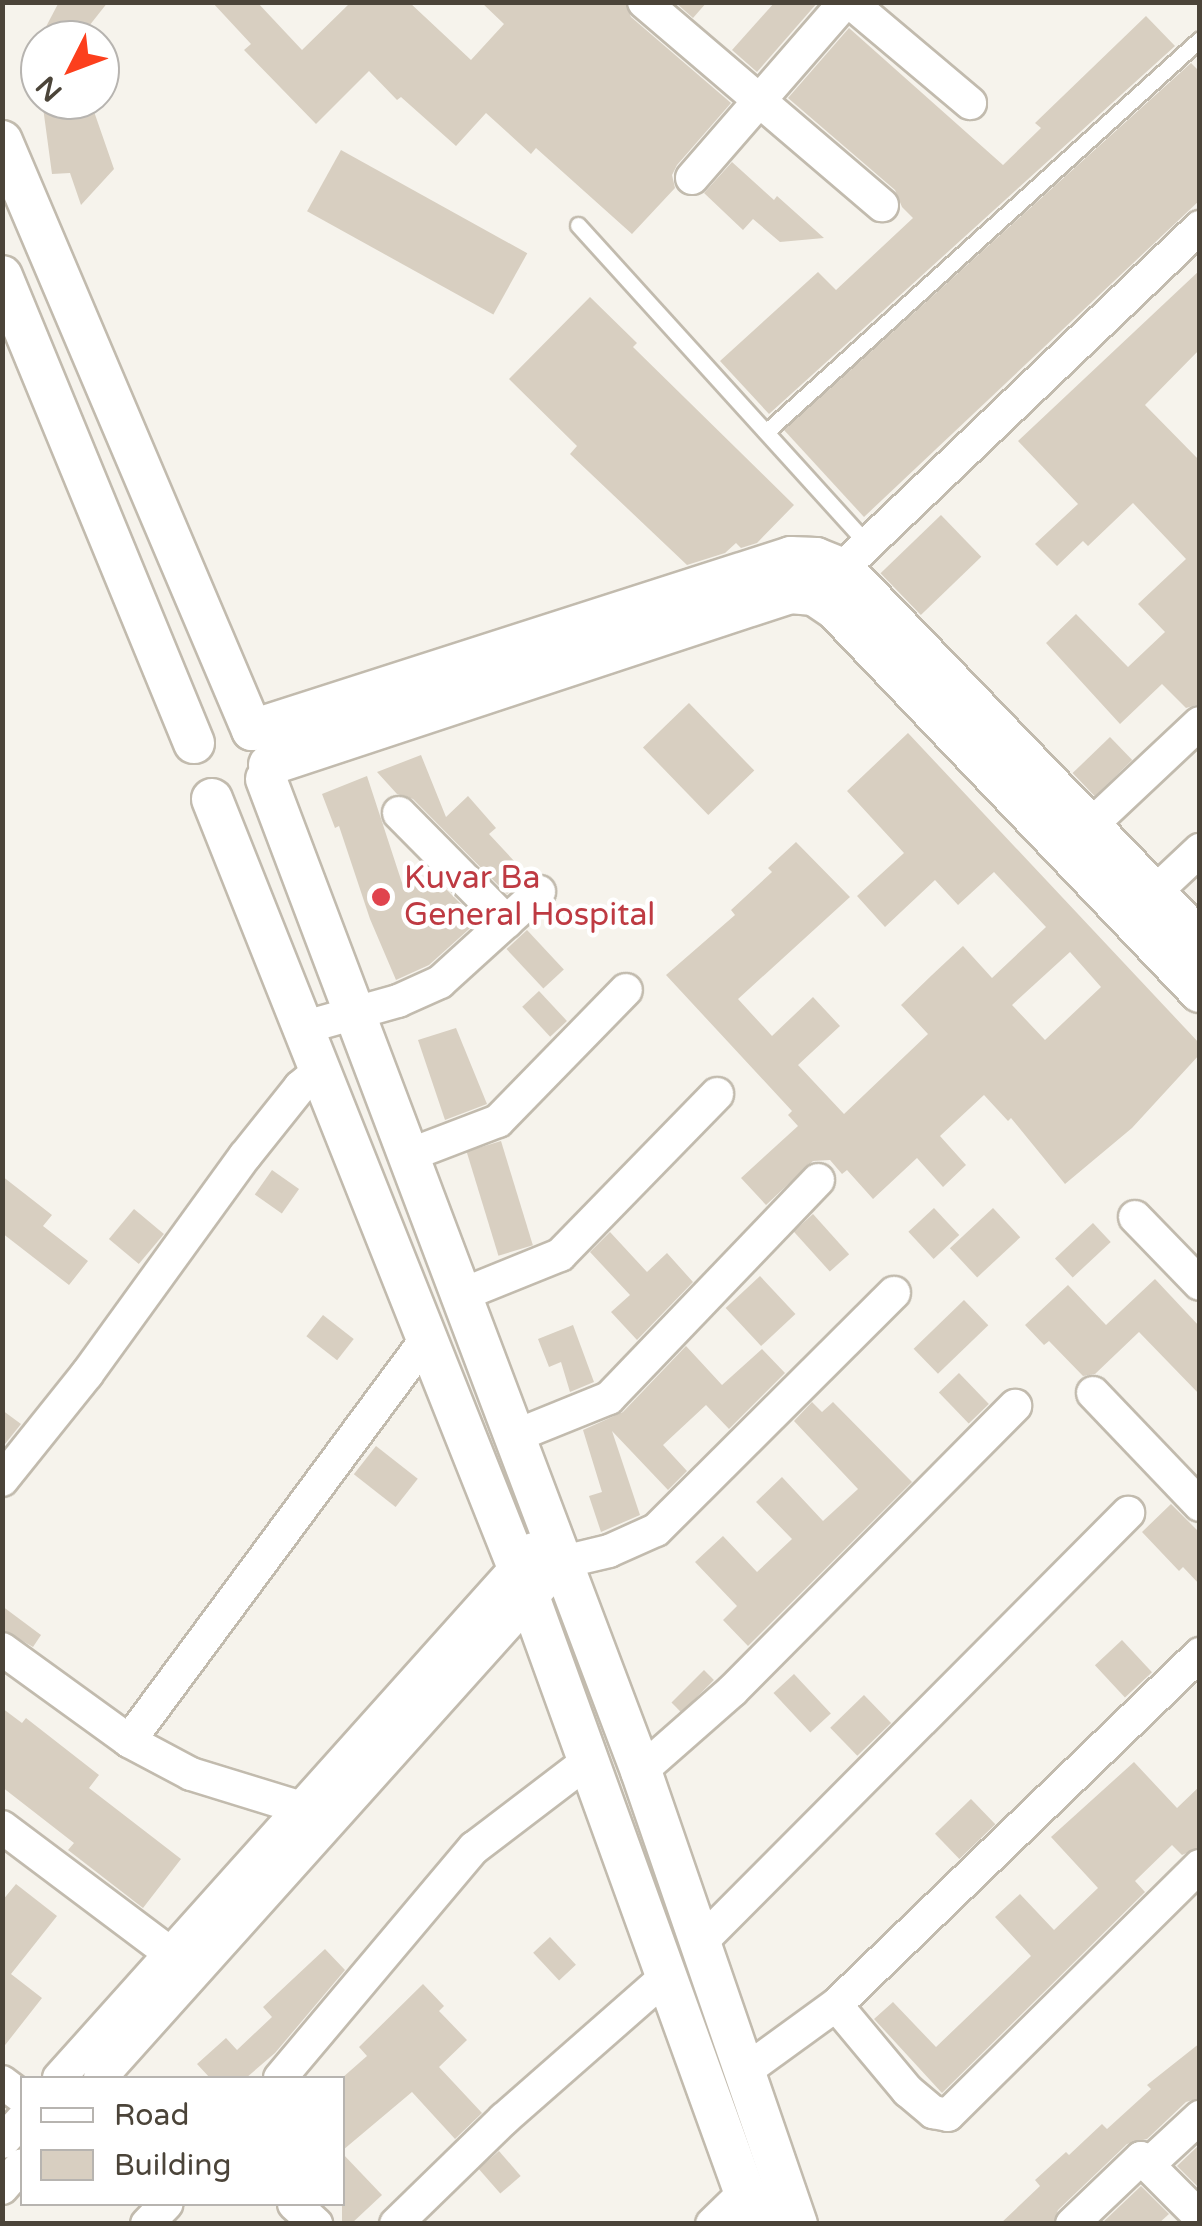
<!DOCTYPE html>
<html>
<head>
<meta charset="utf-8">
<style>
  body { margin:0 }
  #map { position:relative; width:1202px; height:2226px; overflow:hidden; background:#f6f3ec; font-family:"Varela Round",sans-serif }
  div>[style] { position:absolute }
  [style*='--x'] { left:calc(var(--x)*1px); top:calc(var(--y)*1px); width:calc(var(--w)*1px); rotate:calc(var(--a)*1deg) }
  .building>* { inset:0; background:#d8cfc1; transform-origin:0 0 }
  .roads { filter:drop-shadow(2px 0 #c2bbae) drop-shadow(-2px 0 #c2bbae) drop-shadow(0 2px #c2bbae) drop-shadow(0 -2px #c2bbae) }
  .service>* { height:15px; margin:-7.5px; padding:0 7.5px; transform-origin:7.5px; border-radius:7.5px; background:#fff }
  .minor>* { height:32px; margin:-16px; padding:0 16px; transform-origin:16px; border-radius:16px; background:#fff }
  .tertiary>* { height:40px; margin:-20px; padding:0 20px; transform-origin:20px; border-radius:20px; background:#fff }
  .dots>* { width:28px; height:28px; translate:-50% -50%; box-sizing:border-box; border:5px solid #fff; border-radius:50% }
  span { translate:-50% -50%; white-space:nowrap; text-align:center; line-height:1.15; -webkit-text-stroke:9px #fff; paint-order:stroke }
  .health-label { font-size:32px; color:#be3a42 }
  .left { translate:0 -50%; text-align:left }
  .frame { position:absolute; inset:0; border:5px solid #4b4439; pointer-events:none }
  .legend { position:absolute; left:20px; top:2076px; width:325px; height:130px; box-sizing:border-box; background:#fff; border:2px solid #b7b4b0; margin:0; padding:12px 18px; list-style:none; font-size:30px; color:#4b4439 }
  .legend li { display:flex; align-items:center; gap:20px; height:50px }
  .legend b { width:50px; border:2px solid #b7b4b0 }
  .north { position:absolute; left:20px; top:20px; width:100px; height:100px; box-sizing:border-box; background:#fff; border:2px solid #b7b4b0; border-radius:50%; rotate:228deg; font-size:28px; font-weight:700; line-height:40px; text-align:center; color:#4b4439 }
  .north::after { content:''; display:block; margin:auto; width:35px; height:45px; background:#fc3f1d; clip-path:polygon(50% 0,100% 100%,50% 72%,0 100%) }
</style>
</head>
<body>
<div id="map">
  <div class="building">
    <i style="clip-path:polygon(59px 2px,108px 2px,78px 40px,39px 40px)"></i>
    <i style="clip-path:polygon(212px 2px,257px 2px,302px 50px,351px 2px,409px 2px,471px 60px,504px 24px,481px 2px,625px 2px,631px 17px,731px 103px,677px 165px,672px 175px,675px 188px,632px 234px,536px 148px,531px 154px,486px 113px,456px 146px,401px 97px,397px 100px,369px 71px,316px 124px,244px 50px,251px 44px)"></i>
    <i style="clip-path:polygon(675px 2px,707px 2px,693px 18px)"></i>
    <i style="clip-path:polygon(775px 2px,818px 2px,757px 72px,732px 50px)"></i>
    <i style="clip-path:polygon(1146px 16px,1175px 46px,769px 414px,720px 361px,818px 272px,836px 290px,913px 218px,902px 207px,895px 190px,788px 98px,849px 28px,1003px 165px,1041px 128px,1035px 123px)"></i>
    <i style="clip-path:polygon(1191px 63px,1200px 72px,1200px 200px,864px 517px,784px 430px)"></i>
    <i style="clip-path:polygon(42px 100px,90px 100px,114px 169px,81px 205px,70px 173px,52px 174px)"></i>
    <i style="left:341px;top:150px;width:213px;height:70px;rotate:29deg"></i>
    <i style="clip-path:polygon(732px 162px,774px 200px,777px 196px,824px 238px,780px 242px,753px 219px,743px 230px,704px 193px)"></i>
    <i style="clip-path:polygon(1200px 270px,1200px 349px,1145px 405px,1200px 461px,1200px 704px,1186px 708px,1162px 684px,1120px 724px,1046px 643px,1076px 614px,1128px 667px,1165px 632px,1138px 604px,1186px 559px,1133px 503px,1088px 546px,1083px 541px,1057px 566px,1035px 544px,1078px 504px,1018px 441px)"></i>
    <i style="clip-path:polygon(590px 297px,637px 343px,633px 347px,794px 505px,757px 543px,741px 548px,736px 543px,725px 553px,687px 565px,570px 454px,577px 446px,509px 379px)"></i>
    <i style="left:941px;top:515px;width:58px;height:84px;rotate:46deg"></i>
    <i style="left:689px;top:703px;width:94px;height:64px;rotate:46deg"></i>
    <i style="clip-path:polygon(evenodd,908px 733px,1200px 1044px,1200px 1054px,1132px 1128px,1065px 1184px,1011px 1118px,1008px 1121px,984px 1095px,940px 1136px,966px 1165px,943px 1187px,917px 1158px,873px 1199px,847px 1170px,842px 1174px,830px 1160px,813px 1161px,766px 1205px,741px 1178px,798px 1126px,788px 1115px,792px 1111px,666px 975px,735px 915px,731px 910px,772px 872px,768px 868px,796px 842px,850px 897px,738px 999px,772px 1036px,813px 997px,840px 1026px,798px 1065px,844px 1114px,928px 1034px,901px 1005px,932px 975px,963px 946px,992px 978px,1046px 927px,994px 872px,958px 905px,935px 880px,885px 927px,857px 896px,904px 853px,847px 791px,908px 733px,1070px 952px,1101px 987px,1045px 1040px,1012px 1005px,1070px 952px)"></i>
    <i style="left:1110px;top:737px;width:32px;height:52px;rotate:46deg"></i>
    <i style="clip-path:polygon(421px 755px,446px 817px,468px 796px,496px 828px,489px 834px,528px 876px,507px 894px,413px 799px,397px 794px,377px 772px)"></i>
    <i style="clip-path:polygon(367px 776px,405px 892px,428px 871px,478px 921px,429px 965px,396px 980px,370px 919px,339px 826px,335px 828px,322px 794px)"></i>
    <i style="left:527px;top:930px;width:54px;height:28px;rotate:47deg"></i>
    <i style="left:539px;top:991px;width:41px;height:23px;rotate:47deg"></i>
    <i style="clip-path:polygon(456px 1028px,487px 1104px,445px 1120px,418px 1040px)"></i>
    <i style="left:501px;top:1141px;width:109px;height:36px;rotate:73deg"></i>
    <i style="left:272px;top:1170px;width:33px;height:30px;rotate:35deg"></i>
    <i style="clip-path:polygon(2px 1176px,52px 1215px,43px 1226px,88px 1261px,69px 1285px,2px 1233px)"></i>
    <i style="left:934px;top:1208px;width:37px;height:35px;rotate:47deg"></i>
    <i style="left:993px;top:1208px;width:40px;height:59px;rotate:47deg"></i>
    <i style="left:134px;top:1209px;width:39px;height:39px;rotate:40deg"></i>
    <i style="left:813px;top:1214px;width:54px;height:26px;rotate:48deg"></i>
    <i style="left:1093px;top:1223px;width:26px;height:52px;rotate:47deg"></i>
    <i style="clip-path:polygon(610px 1232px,647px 1272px,667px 1253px,693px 1282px,637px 1340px,611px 1312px,630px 1295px,590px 1252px)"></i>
    <i style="left:760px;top:1276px;width:52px;height:47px;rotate:47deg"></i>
    <i style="clip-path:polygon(1155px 1279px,1200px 1327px,1200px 1395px,1139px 1332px,1095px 1374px,1083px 1376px,1049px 1341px,1044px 1345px,1025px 1325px,1068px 1285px,1106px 1325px)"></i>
    <i style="left:964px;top:1300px;width:35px;height:70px;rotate:46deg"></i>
    <i style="left:323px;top:1315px;width:39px;height:27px;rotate:38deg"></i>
    <i style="clip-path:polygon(573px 1325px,594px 1382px,570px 1392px,561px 1362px,549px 1367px,538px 1339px)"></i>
    <i style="clip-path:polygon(686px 1346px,722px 1385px,762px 1349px,785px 1373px,729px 1429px,706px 1405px,663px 1445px,687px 1471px,668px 1490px,612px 1431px,640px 1515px,601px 1532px,589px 1496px,602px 1492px,583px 1430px,623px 1412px)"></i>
    <i style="left:959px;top:1373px;width:43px;height:28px;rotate:46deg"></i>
    <i style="clip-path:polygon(812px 1402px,822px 1412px,833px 1402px,912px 1482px,748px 1646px,723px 1620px,737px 1606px,695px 1562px,723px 1536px,757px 1572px,792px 1539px,756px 1502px,782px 1477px,823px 1521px,858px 1489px,794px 1421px)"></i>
    <i style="clip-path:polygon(2px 1410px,21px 1424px,5px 1444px,2px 1442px)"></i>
    <i style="left:376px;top:1446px;width:53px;height:36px;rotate:38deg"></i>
    <i style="clip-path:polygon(1171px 1504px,1200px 1533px,1200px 1585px,1183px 1567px,1179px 1571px,1142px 1532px)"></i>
    <i style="clip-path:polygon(2px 1606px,41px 1635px,33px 1647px,2px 1629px)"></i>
    <i style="left:1122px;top:1640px;width:44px;height:37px;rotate:47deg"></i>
    <i style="left:704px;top:1670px;width:14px;height:46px;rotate:45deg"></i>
    <i style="left:794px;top:1674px;width:54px;height:28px;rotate:47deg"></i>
    <i style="left:864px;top:1695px;width:39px;height:47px;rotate:46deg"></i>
    <i style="clip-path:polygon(2px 1708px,22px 1723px,26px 1718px,99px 1775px,89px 1788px,181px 1859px,143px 1908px,68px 1850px,74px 1843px,2px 1787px)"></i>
    <i style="clip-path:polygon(1134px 1762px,1177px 1808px,1200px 1786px,1200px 1847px,1182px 1855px,1172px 1845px,1135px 1881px,1145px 1892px,942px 2093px,874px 2019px,893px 2002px,936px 2047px,1031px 1956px,995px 1917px,1020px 1894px,1054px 1930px,1098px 1888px,1051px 1837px)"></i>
    <i style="left:971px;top:1799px;width:35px;height:50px;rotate:46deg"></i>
    <i style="clip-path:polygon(16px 1884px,57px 1916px,11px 1974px,42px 1998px,2px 2049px,2px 1901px)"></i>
    <i style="left:550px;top:1937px;width:38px;height:23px;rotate:47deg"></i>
    <i style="clip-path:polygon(325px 1949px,345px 1970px,275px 2053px,246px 2078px,210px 2078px,197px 2064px,226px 2038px,237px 2050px,272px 2017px,263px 2007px)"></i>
    <i style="clip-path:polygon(423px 1984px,444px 2006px,439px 2011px,467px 2040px,439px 2067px,482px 2113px,455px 2139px,412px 2092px,343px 2150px,342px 2078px,367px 2056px,359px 2047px)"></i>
    <i style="clip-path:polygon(1200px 2043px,1200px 2098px,1186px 2102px,1147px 2139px,1127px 2144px,1058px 2210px,1053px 2224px,1000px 2224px,1040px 2186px,1035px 2180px,1066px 2152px,1069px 2155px,1102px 2124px,1107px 2129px,1151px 2089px,1147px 2085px)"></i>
    <i style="clip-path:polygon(1198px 2146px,1200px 2148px,1198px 2187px,1177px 2166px)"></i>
    <i style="left:499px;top:2151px;width:33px;height:27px;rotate:49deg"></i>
    <i style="clip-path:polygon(342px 2153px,382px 2195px,351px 2224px,342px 2224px)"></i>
    <i style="clip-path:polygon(1141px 2186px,1169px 2214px,1158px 2224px,1101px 2224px)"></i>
  </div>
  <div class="roads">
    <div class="service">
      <i style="--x:578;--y:225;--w:432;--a:47.8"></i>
      <i style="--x:766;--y:432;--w:585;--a:-42.16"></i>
    </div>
    <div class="minor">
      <i style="--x:644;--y:2;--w:313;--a:40.5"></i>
      <i style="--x:850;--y:2;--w:157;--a:40.1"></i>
      <i style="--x:692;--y:178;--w:233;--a:-49"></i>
      <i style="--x:827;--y:583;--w:516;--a:-43.66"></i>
      <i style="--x:399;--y:813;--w:153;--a:45.3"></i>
      <i style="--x:1072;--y:843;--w:175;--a:-43.2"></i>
      <i style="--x:1136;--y:910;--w:88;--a:-43.2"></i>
      <i style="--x:302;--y:1028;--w:100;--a:-15.7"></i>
      <i style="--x:398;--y:1001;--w:46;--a:-24.3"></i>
      <i style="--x:440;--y:982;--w:134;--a:-42.3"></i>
      <i style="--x:409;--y:1155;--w:95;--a:-20.9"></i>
      <i style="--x:498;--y:1121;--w:183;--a:-45.7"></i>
      <i style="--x:1135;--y:1217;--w:93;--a:45.9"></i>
      <i style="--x:461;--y:1295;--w:107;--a:-22"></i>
      <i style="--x:560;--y:1255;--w:225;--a:-45.7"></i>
      <i style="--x:1093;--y:1393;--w:155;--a:46.3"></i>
      <i style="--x:515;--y:1436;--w:101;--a:-22"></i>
      <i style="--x:609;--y:1398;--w:302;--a:-46.2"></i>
      <i style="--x:2;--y:1480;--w:136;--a:-51.3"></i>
      <i style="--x:87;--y:1374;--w:269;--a:-54.1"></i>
      <i style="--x:245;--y:1156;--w:88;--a:-51.4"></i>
      <i style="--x:300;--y:1087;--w:25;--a:-40"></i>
      <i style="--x:2;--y:1649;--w:157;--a:35.9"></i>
      <i style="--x:129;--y:1741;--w:70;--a:28"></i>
      <i style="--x:191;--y:1774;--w:112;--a:17.1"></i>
      <i style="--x:129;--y:1741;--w:500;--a:-53.5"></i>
      <i style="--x:641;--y:1771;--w:121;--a:-41.3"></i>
      <i style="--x:732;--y:1691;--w:402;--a:-45.2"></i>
      <i style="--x:2;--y:1827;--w:210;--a:36.9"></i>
      <i style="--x:700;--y:1943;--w:607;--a:-45.13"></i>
      <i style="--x:836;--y:2005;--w:112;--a:50.1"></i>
      <i style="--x:908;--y:2091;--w:33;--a:40"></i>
      <i style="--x:933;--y:2112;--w:15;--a:11"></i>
      <i style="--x:948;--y:2115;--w:354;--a:-44.7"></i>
      <i style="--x:745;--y:2071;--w:112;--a:-36"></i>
      <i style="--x:836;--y:2005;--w:506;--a:-43.96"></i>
      <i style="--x:59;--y:2078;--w:710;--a:-48.14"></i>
      <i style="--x:100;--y:2078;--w:693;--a:-48.1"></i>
      <i style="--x:563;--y:1562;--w:47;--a:-13.4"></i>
      <i style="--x:609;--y:1551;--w:51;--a:-24.1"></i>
      <i style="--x:656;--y:1530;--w:336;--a:-44.9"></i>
      <i style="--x:280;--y:2078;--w:301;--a:-49.9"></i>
      <i style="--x:474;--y:1848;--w:143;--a:-37.3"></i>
      <i style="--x:2;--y:2082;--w:25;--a:37"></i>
      <i style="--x:2;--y:2142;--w:30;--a:-48"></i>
      <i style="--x:1148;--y:2165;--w:71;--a:-42.7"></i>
      <i style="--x:2;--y:2188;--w:30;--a:-49"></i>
      <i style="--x:294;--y:2204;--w:30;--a:42"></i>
      <i style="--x:147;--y:2224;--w:28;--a:-46"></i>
      <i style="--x:396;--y:2224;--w:151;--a:-44.2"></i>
      <i style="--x:504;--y:2119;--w:217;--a:-41.3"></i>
      <i style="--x:712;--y:2224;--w:46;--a:-44.1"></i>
      <i style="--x:1072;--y:2224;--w:95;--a:-43.7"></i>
      <i style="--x:1141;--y:2158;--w:83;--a:45"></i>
    </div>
    <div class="tertiary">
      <i style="--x:2;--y:141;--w:640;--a:67"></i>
      <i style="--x:252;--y:730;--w:566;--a:-17.79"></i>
      <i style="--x:791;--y:557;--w:25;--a:2"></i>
      <i style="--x:816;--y:558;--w:29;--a:22"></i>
      <i style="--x:843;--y:569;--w:515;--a:46.1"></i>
      <i style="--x:2;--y:276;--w:505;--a:67.65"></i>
      <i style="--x:269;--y:765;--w:549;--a:-18.27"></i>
      <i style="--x:790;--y:593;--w:24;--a:5"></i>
      <i style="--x:814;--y:595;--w:25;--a:34"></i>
      <i style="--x:835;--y:609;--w:529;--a:46.38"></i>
      <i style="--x:266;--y:779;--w:1061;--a:69.29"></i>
      <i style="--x:641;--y:1771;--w:479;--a:71"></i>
      <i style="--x:212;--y:799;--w:841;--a:68.29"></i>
      <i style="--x:523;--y:1580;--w:685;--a:70.11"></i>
    </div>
  </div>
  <div class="dots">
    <i style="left:381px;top:897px;background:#e0444e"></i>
  </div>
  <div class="health-label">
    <span class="left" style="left:404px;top:897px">Kuvar Ba<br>General Hospital</span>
  </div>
  <div class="frame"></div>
  <ul class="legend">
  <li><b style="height:12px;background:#fff"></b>Road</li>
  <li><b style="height:28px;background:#d8cfc1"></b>Building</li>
  </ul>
  <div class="north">N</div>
</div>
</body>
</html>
